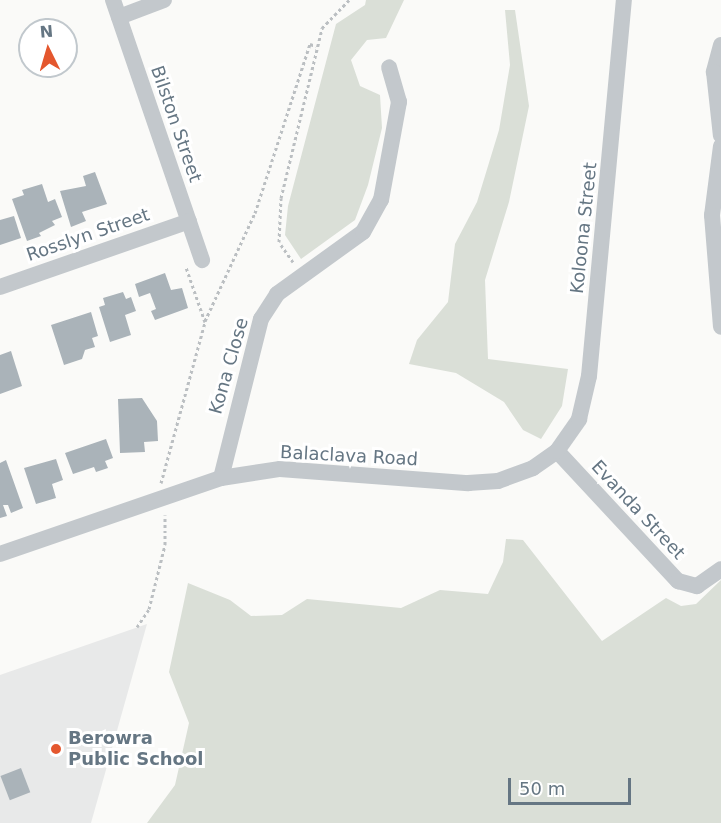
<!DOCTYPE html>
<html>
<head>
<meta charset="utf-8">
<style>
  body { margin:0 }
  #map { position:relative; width:721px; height:823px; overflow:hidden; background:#fafaf8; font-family:"DejaVu Sans",sans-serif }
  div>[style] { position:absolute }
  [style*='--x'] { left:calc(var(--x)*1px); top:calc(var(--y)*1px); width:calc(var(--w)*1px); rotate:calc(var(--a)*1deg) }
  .built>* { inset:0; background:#e8e9e9 }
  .green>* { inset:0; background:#dadfd7 }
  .building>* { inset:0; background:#aab3b9; transform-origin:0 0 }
  .path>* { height:3px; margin-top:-1.5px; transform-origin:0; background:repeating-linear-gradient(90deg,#bbbfc2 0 3px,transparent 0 6px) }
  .minor>* { height:16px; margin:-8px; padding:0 8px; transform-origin:8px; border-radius:8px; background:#c3c8cc }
  .dots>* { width:16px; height:16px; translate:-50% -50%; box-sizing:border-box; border:3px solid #fff; border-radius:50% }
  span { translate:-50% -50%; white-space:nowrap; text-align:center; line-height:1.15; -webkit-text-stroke:6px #fff; paint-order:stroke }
  .street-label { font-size:18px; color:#657683 }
  .poi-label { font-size:18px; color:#657683; font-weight:700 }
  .left { translate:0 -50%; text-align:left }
  .north { position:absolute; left:18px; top:18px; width:60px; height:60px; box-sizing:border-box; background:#fff; border:2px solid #c1c8cd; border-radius:50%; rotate:355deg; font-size:16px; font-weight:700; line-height:24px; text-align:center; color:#657683 }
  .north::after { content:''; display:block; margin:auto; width:21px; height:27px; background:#e4572e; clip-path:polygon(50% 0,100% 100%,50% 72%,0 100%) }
  .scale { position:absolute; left:508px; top:778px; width:123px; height:27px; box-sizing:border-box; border:3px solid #657683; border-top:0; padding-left:8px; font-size:18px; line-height:21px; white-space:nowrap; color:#657683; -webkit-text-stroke:4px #fff; paint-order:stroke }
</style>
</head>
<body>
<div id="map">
  <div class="built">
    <i style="clip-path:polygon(147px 624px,91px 823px,0 823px,0 675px)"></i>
  </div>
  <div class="green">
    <i style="clip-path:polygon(366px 0,404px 0,386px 38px,367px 40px,351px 60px,360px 86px,380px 95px,382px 128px,368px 185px,355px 220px,301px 259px,285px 235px,288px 206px,336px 24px,365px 5px)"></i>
    <i style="clip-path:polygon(505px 10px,515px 10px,529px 106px,509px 202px,485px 280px,488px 359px,568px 369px,562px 406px,541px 439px,523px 430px,504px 402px,456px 373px,409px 364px,417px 340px,448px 302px,455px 244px,477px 202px,499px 130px,510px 65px)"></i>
    <i style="clip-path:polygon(506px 539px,523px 540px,602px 641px,666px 598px,681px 606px,696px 604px,721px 580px,721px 823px,147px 823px,175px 785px,189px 723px,169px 672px,188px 583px,230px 600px,251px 616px,282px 615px,307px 599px,401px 608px,440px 590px,488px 594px,503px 562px)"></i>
  </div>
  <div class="building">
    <i style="clip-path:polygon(95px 172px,107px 204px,82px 212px,86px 221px,71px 227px,60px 191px,86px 186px,83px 176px)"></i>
    <i style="clip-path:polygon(42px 184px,48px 202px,55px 199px,62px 217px,52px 221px,55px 225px,39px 233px,41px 236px,27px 241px,12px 199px,24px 195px,22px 190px)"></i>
    <i style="clip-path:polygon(14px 216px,21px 238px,0 245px,0 220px)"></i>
    <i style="clip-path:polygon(165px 273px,171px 290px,182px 288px,188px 308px,155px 320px,151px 311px,156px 309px,150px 293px,139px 297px,135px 284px)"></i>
    <i style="clip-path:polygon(123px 292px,126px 299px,131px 297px,136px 311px,125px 315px,131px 335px,110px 342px,99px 307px,105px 305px,103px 298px)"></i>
    <i style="clip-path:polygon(91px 312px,98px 336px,92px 338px,95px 347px,85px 350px,82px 359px,64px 365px,51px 325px)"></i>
    <i style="clip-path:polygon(11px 351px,22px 386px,0 394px,0 355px)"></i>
    <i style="clip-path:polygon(142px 398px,157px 421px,158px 441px,144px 442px,145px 452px,120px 453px,118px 399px)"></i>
    <i style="clip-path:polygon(106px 439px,113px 458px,105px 461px,108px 468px,96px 472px,94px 467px,73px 474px,65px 453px)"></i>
    <i style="clip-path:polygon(56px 459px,63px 480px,52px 484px,56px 498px,36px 504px,24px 468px)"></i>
    <i style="clip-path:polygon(6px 460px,23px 508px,11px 513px,8px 505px,3px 505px,7px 516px,0 518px,0 463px)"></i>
    <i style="left:21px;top:768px;width:26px;height:22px;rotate:69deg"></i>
  </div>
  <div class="path">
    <i style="--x:293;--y:262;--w:24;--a:-125"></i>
    <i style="--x:279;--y:242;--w:44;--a:-87.4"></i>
    <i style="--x:281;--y:198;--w:175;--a:-76.4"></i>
    <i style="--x:322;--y:28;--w:39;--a:-46"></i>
    <i style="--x:205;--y:321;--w:119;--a:-65.2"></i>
    <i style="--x:255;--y:213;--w:178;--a:-72"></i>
    <i style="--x:310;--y:44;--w:6;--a:18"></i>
    <i style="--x:161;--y:483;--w:167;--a:-74.7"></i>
    <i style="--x:205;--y:322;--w:58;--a:-109.1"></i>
    <i style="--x:137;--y:627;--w:22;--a:-56"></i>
    <i style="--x:149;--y:609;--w:66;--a:-76"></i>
    <i style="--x:165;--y:545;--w:30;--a:-90"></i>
  </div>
  <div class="minor">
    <i style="--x:113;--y:0;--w:275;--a:71.1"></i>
    <i style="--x:119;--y:17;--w:48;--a:-20.7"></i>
    <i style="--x:721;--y:45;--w:28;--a:105"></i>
    <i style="--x:714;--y:72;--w:64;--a:83.8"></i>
    <i style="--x:721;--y:146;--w:70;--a:97.4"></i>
    <i style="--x:712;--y:215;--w:112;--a:85.4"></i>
    <i style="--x:0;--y:287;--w:200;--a:-19.2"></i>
    <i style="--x:557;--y:451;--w:178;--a:47.1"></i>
    <i style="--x:678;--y:581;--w:20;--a:15"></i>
    <i style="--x:697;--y:586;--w:29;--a:-35"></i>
    <i style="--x:221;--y:478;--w:164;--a:-75.9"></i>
    <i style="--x:261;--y:319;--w:30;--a:-57"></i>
    <i style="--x:277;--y:294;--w:106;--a:-35.8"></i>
    <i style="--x:363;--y:232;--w:37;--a:-61"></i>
    <i style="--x:381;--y:200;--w:100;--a:-79.6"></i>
    <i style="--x:399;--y:102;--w:36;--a:-106"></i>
    <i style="--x:0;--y:554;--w:234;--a:-19"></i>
    <i style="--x:221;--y:478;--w:60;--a:-8.7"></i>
    <i style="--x:280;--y:469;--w:189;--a:4.3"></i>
    <i style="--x:468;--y:483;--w:30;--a:-4"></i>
    <i style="--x:498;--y:481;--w:37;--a:-20"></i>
    <i style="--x:533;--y:468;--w:29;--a:-35"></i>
    <i style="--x:557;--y:451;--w:39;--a:-55"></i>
    <i style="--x:579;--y:419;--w:44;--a:-76.9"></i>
    <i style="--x:589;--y:376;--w:378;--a:-84.7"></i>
  </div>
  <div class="dots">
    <i style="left:56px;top:749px;background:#e4572e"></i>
  </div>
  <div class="street-label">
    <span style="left:176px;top:124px;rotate:71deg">Bilston Street</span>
    <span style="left:584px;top:228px;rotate:-84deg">Koloona Street</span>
    <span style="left:88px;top:235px;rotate:-19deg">Rosslyn Street</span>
    <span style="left:229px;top:366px;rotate:-74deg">Kona Close</span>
    <span style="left:349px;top:456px;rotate:3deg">Balaclava Road</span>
    <span style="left:638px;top:510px;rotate:47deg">Evanda Street</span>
  </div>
  <div class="poi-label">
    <span class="left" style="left:68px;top:749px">Berowra<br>Public School</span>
  </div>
  <div class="north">N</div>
  <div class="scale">50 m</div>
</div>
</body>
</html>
